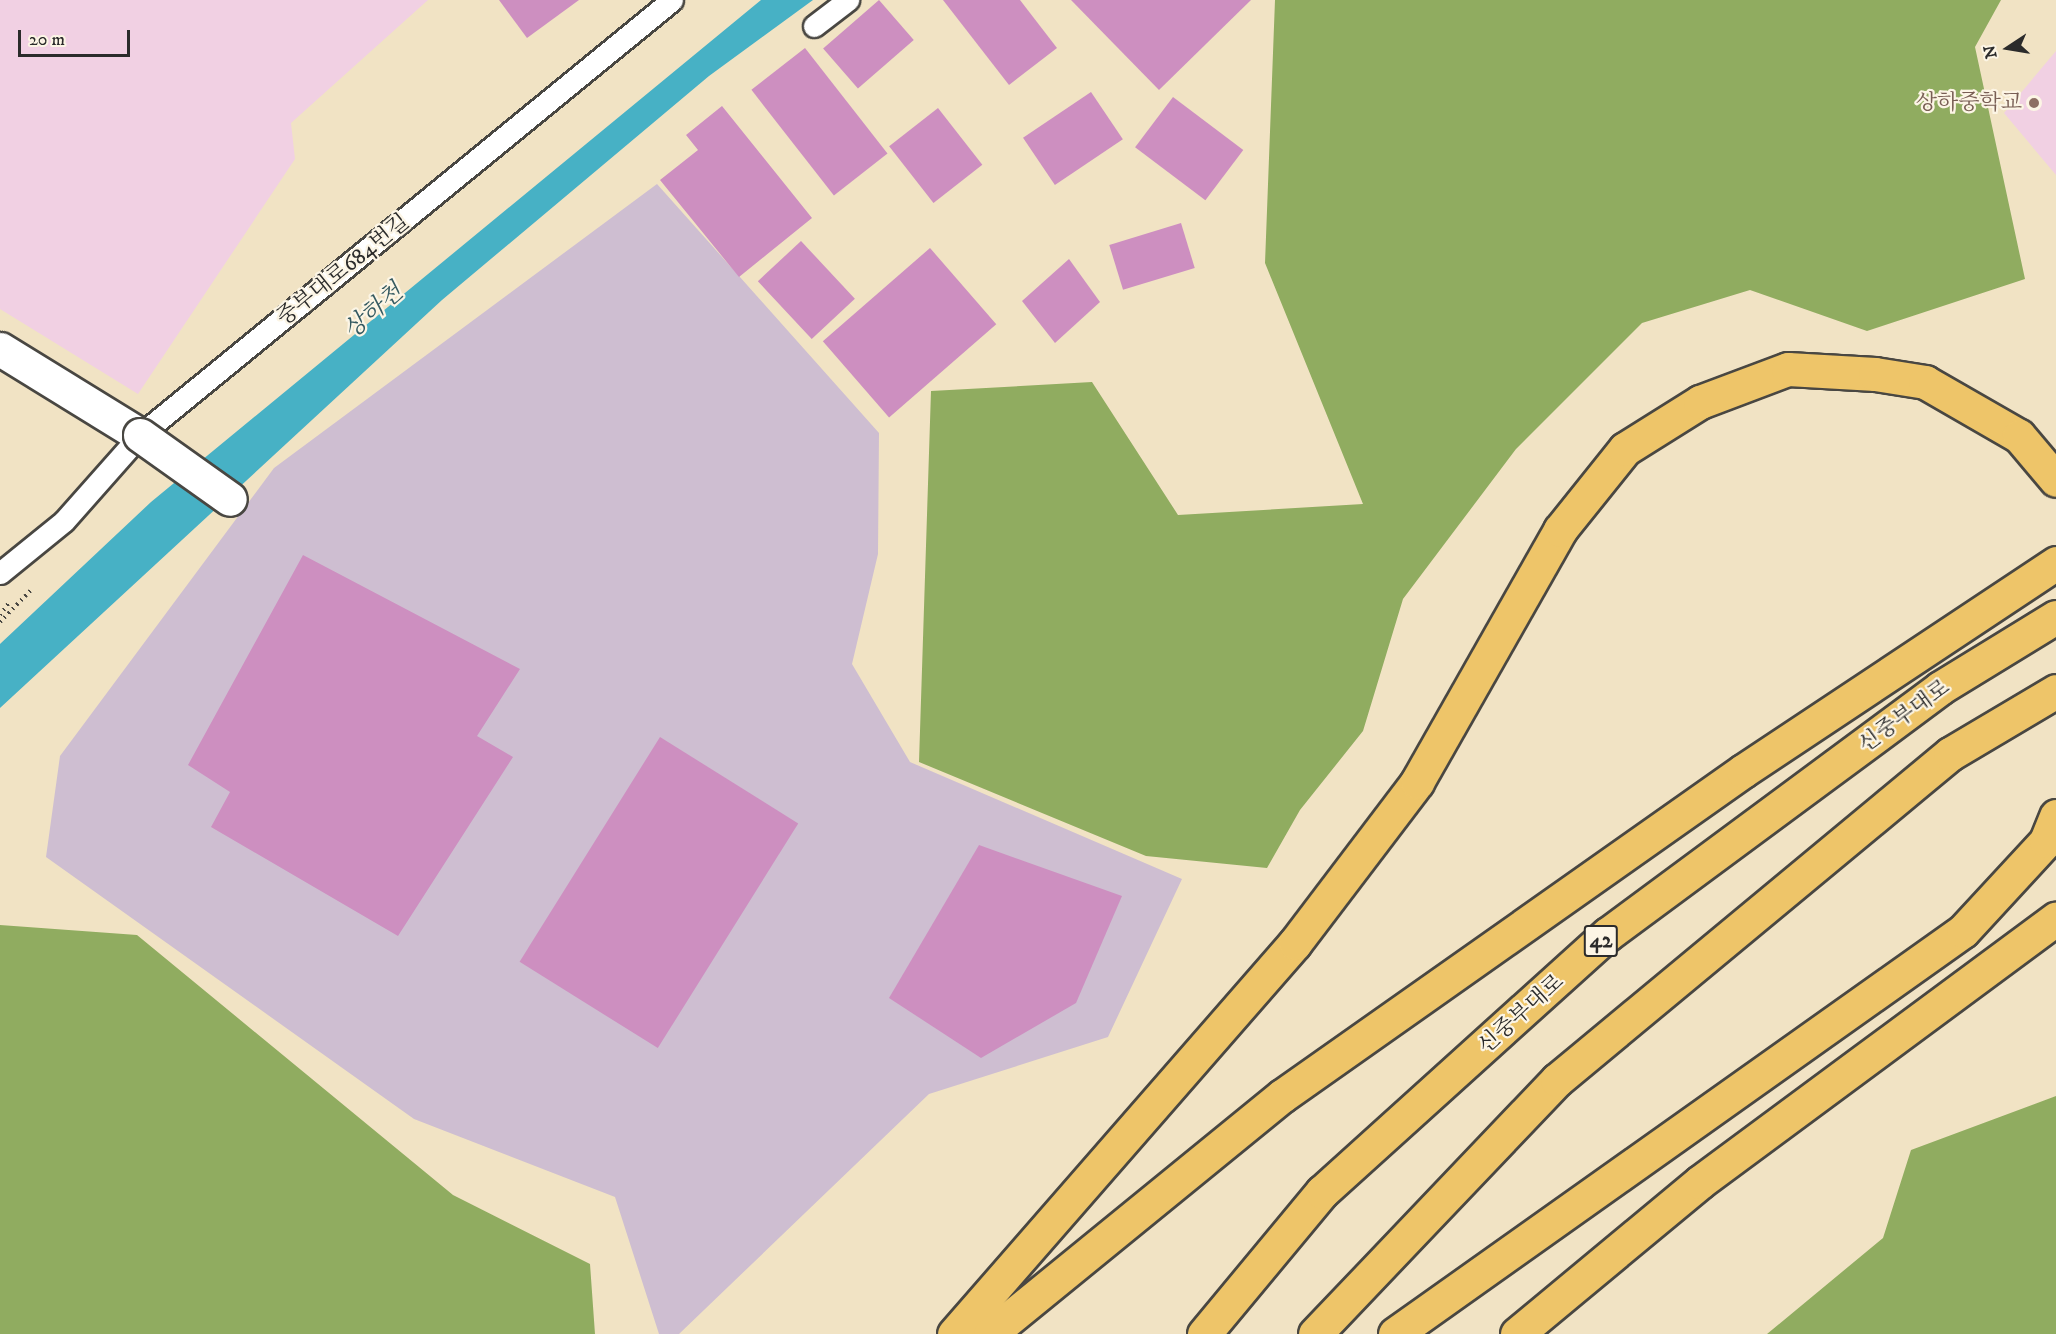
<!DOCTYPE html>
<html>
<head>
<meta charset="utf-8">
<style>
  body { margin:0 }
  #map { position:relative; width:2056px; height:1334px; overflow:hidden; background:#f1e3c4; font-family:"IM FELL DW Pica","Noto Serif KR",serif }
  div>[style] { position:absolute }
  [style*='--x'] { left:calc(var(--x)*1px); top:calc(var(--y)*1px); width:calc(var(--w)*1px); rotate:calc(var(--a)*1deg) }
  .built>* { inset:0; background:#f1d0e3 }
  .industrial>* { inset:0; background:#cebed1 }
  .forest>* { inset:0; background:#90ac60 }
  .water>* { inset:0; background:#47b1c5 }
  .building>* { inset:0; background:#cd8fc0; transform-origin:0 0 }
  .path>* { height:4px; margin-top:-2px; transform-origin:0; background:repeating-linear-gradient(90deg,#494742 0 1.5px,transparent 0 6px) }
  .roads { filter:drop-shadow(2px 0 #494742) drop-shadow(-2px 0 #494742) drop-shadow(0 2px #494742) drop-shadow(0 -2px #494742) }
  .service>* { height:21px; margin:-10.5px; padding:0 10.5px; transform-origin:10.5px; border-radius:10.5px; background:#fff }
  .minor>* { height:33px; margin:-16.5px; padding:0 16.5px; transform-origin:16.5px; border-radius:16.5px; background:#fff }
  .trunk>* { height:33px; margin:-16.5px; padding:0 16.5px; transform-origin:16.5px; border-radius:16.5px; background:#eec569 }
  .bridges { filter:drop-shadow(2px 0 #494742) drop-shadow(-2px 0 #494742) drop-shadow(0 2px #494742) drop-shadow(0 -2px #494742) }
  .minor-bridge>* { height:33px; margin:-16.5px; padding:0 16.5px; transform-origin:16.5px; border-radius:16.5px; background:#fff }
  .dots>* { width:16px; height:16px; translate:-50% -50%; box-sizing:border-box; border:3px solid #fcf5e5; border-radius:50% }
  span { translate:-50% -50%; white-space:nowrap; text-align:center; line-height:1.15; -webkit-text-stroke:4.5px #fcf5e5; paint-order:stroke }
  .shield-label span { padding:2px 4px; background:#fcf5e5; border:2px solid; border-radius:4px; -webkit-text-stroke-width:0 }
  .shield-label { font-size:21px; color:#2b2b2b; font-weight:700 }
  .education-label { font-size:22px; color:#785e54 }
  .right { translate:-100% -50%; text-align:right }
  .street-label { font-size:22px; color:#2b2b2b }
  .water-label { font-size:24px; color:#355a61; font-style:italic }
  .north { position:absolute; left:1978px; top:18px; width:60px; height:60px; -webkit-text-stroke:4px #fcf5e5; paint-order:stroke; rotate:258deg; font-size:16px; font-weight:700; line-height:24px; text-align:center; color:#2b2b2b }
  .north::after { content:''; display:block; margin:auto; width:21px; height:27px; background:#2b2b2b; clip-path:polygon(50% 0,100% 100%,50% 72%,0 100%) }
  .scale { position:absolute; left:18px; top:30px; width:112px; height:27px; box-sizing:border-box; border:3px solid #2b2b2b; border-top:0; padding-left:8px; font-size:18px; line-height:21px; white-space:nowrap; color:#2b2b2b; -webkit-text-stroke:4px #fcf5e5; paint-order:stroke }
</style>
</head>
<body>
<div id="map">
  <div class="built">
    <i style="clip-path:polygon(0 0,428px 0,291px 123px,295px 159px,138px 394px,0 309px)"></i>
    <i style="clip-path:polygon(2056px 51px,2056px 175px,2004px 113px)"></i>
  </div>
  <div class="industrial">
    <i style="clip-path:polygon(657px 184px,879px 433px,878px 554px,852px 664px,910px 762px,1182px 879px,1108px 1037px,929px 1094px,679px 1334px,659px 1334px,615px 1197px,414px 1119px,46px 857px,60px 756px,274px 468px)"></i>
  </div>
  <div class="forest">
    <i style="clip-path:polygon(1275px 0,2001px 0,1975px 47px,2025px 279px,1867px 331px,1750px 290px,1642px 323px,1516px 449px,1403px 599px,1363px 731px,1300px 810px,1267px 868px,1146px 856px,919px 762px,931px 391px,1092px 382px,1178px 515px,1363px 504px,1265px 263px)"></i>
    <i style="clip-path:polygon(0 925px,137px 935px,453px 1195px,590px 1264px,595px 1334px,0 1334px)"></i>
    <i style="clip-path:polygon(2056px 1096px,2056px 1334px,1767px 1334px,1883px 1238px,1911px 1150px)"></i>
  </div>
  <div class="water">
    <i style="clip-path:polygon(761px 0,813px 0,709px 76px,442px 300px,0 708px,0 644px,151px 502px)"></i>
  </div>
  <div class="building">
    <i style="clip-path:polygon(499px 0,579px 0,527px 38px)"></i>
    <i style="left:879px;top:0;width:53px;height:74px;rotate:49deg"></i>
    <i style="clip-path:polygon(943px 0,1020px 0,1057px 48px,1009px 85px)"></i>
    <i style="clip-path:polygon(1071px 0,1251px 0,1159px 90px)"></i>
    <i style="left:805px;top:48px;width:134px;height:68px;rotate:52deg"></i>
    <i style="left:1091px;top:92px;width:57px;height:82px;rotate:56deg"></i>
    <i style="left:1173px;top:97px;width:88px;height:63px;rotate:37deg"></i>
    <i style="clip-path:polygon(722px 106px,812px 218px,739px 277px,660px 180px,698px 150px,686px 135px)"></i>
    <i style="left:938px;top:108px;width:72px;height:62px;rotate:52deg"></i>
    <i style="left:1181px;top:223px;width:47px;height:75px;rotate:73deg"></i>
    <i style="left:801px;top:241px;width:79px;height:59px;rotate:47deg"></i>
    <i style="left:930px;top:248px;width:101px;height:142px;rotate:49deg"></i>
    <i style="clip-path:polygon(1069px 259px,1100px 302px,1055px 343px,1022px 301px)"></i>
    <i style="clip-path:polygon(303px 555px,520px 669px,477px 736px,513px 757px,398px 936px,211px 827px,230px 792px,188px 765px)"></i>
    <i style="left:660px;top:737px;width:163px;height:265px;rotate:32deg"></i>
    <i style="clip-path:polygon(979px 845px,1122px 896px,1076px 1003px,981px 1058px,889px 998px)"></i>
  </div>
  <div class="path">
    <i style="--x:0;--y:615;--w:17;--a:-54"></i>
    <i style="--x:0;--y:622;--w:47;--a:-45.9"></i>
  </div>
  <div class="roads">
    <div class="service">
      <i style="--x:814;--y:26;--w:43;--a:-37.4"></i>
      <i style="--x:0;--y:573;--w:82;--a:-39.1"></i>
      <i style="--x:64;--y:521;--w:115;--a:-48.5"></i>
      <i style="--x:140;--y:435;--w:687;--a:-39.27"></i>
    </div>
    <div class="minor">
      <i style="--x:0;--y:349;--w:164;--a:31.6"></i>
    </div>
    <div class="trunk">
      <i style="--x:954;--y:1334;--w:519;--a:-48.91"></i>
      <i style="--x:1295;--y:943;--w:202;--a:-52.8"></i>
      <i style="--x:1417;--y:782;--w:290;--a:-60.4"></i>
      <i style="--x:1560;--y:530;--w:104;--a:-51.3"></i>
      <i style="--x:1625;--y:449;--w:89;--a:-32.1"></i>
      <i style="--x:1700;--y:402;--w:94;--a:-20.6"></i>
      <i style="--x:1788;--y:369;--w:87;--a:3.3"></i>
      <i style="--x:1875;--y:374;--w:51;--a:9.1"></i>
      <i style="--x:1925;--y:382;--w:108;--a:29.9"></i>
      <i style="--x:2019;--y:436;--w:57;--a:49.9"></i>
      <i style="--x:990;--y:1334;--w:377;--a:-39.2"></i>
      <i style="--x:1282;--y:1096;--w:564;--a:-35.18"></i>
      <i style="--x:1743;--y:771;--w:376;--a:-33.6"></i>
      <i style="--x:1204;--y:1334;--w:185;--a:-50.3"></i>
      <i style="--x:1322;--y:1192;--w:385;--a:-42.1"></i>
      <i style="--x:1608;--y:934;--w:413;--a:-36.5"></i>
      <i style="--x:1940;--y:688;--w:136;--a:-31.5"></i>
      <i style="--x:1315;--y:1334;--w:351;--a:-46.4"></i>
      <i style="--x:1557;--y:1080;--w:511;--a:-39.68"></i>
      <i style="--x:1950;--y:754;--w:123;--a:-30.7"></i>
      <i style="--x:1395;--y:1334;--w:696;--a:-35.36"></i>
      <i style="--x:1963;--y:931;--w:122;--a:-47.3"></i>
      <i style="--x:2046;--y:841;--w:27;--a:-68"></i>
      <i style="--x:1517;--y:1334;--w:238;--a:-39.7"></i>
      <i style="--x:1700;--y:1182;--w:443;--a:-36.5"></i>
    </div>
  </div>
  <div class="bridges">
    <div class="minor-bridge">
      <i style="--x:140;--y:435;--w:110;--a:35.4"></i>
    </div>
  </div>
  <div class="dots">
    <i style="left:2034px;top:103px;background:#8d6e63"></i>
  </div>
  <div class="shield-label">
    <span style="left:1601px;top:941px">42</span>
  </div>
  <div class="education-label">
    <span class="right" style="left:2022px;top:103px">상하중학교</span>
  </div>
  <div class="street-label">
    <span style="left:343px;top:270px;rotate:-39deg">중부대로684번길</span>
    <span style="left:1904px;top:716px;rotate:-36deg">신중부대로</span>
    <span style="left:1521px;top:1014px;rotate:-42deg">신중부대로</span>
  </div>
  <div class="water-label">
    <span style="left:374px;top:312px;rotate:-41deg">상하천</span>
  </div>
  <div class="north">N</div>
  <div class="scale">20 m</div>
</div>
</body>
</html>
